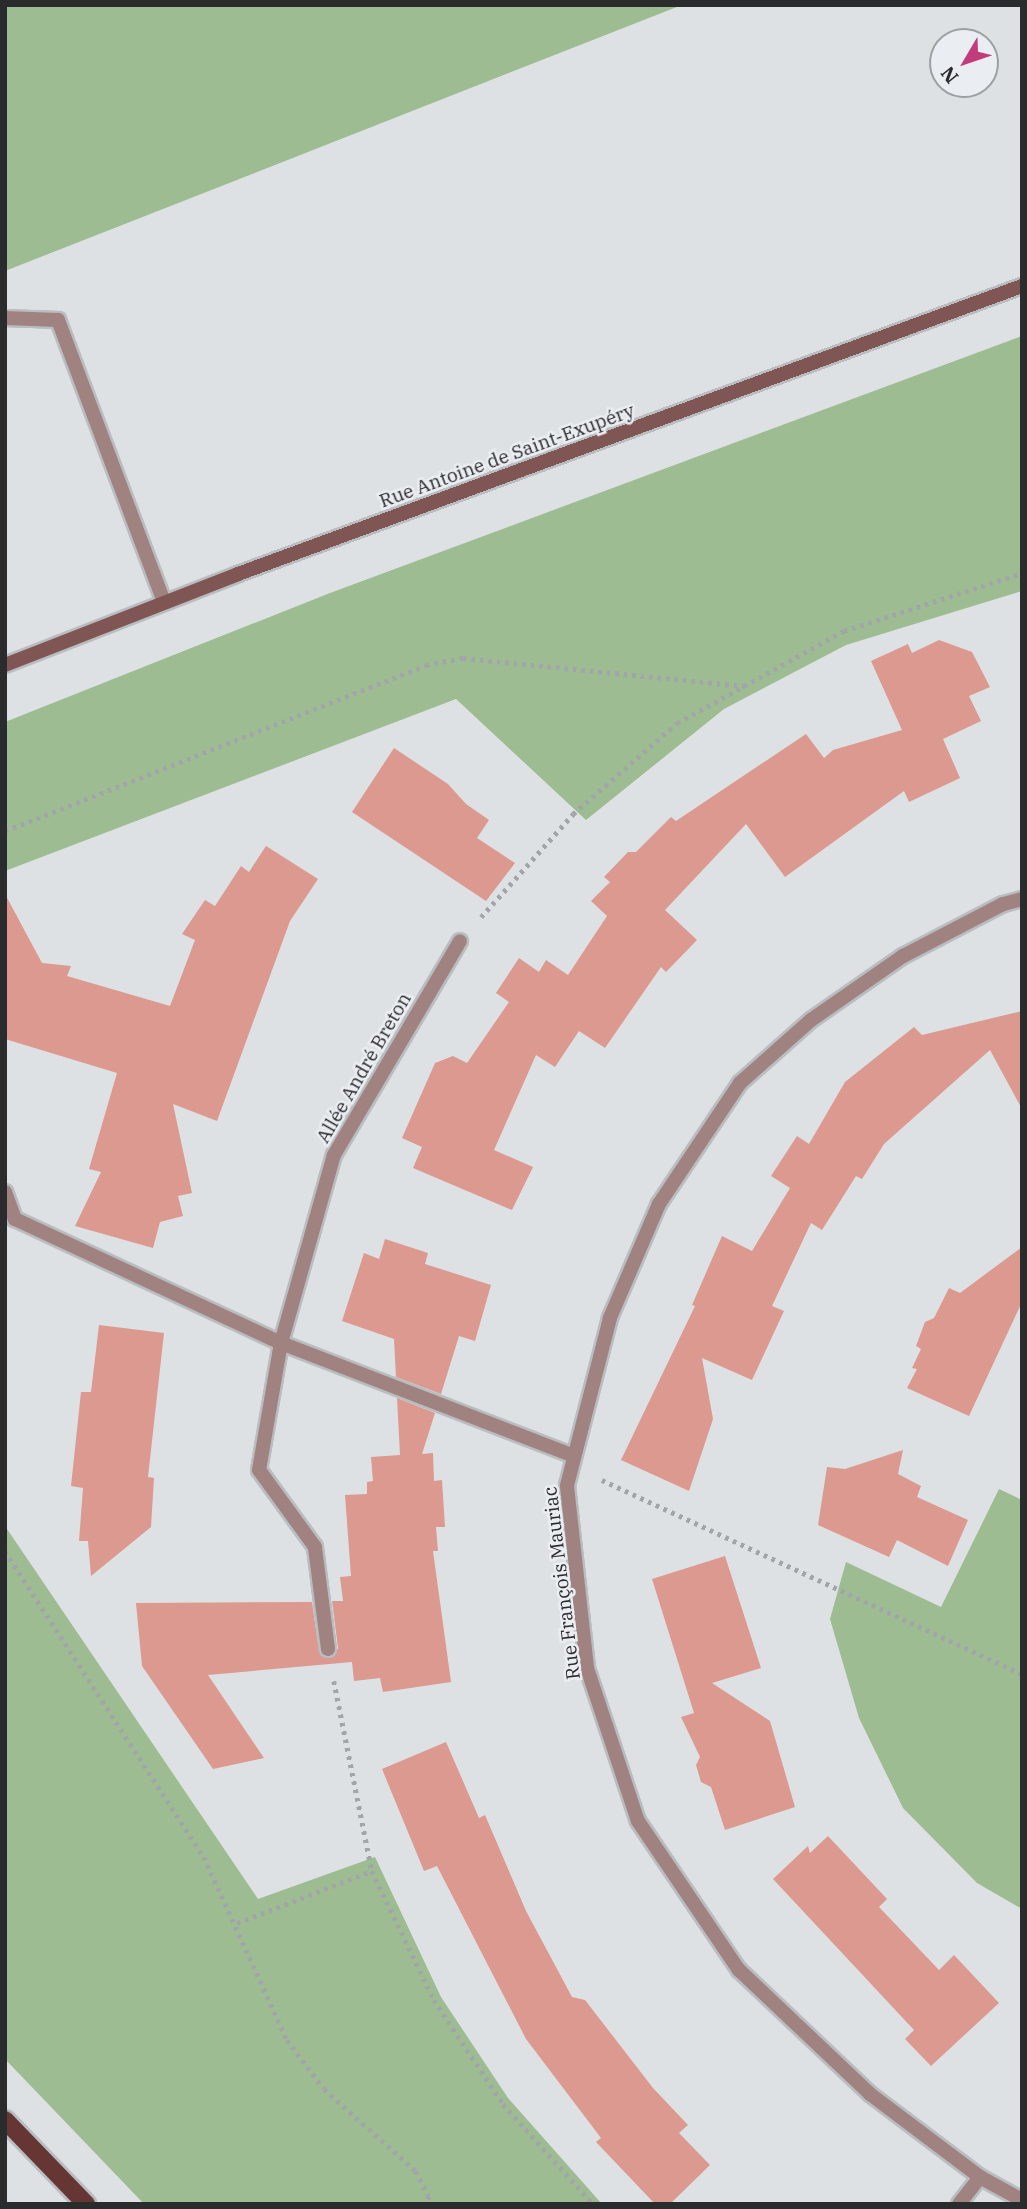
<!DOCTYPE html>
<html>
<head>
<meta charset="utf-8">
<style>
  body { margin:0 }
  #map { position:relative; width:1027px; height:2209px; overflow:hidden; background:#dde1e4; font-family:"IBM Plex Serif",serif }
  div>[style] { position:absolute }
  [style*='--x'] { left:calc(var(--x)*1px); top:calc(var(--y)*1px); width:calc(var(--w)*1px); rotate:calc(var(--a)*1deg) }
  .green>* { inset:0; background:#9ebc92 }
  .building>* { inset:0; background:#db998f }
  .path>* { height:4.5px; margin-top:-2.25px; transform-origin:0; background:repeating-linear-gradient(90deg,#a2a5a8 0 3.5px,transparent 0 8.5px) }
  .roads { filter:drop-shadow(2px 0 #b9bdbf) drop-shadow(-2px 0 #b9bdbf) drop-shadow(0 2px #b9bdbf) drop-shadow(0 -2px #b9bdbf) }
  .lane>* { height:14px; margin:-7px; padding:0 7px; transform-origin:7px; border-radius:7px; background:#a08280 }
  .street>* { height:14px; margin:-7px; padding:0 7px; transform-origin:7px; border-radius:7px; background:#a08280 }
  .secondary>* { height:14px; margin:-7px; padding:0 7px; transform-origin:7px; border-radius:7px; background:#7f5653 }
  .primary>* { height:18px; margin:-9px; padding:0 9px; transform-origin:9px; border-radius:9px; background:#663634 }
  span { translate:-50% -50%; white-space:nowrap; text-align:center; line-height:1.15; -webkit-text-stroke:5px #eaeef2; paint-order:stroke }
  .street-label { font-size:19px; color:#2a2b2d }
  .frame { position:absolute; inset:0; border:7px solid #2a2b2d; pointer-events:none }
  .north { position:absolute; left:929px; top:28px; width:70px; height:70px; box-sizing:border-box; background:#eaeef2; border:2px solid #9da0a3; border-radius:50%; rotate:231deg; font-size:19px; font-weight:700; line-height:28px; text-align:center; color:#2a2b2d }
  .north::after { content:''; display:block; margin:auto; width:24px; height:32px; background:#c23b7b; clip-path:polygon(50% 0,100% 100%,50% 72%,0 100%) }
</style>
</head>
<body>
<div id="map">
  <div class="green">
    <i style="clip-path:polygon(5px 5px,682px 5px,5px 271px)"></i>
    <i style="clip-path:polygon(1022px 336px,1022px 591px,846px 645px,724px 709px,586px 820px,456px 699px,5px 871px,5px 722px,330px 593px)"></i>
    <i style="clip-path:polygon(999px 1489px,1022px 1500px,1022px 1909px,977px 1883px,903px 1808px,859px 1718px,830px 1619px,846px 1562px,941px 1607px)"></i>
    <i style="clip-path:polygon(5px 1526px,258px 1899px,375px 1857px,441px 1997px,508px 2098px,602px 2204px,144px 2204px,5px 2059px)"></i>
  </div>
  <div class="building">
    <i style="clip-path:polygon(939px 640px,972px 652px,990px 687px,969px 696px,981px 721px,943px 739px,960px 778px,909px 802px,904px 791px,785px 877px,746px 824px,665px 910px,697px 940px,666px 972px,661px 967px,605px 1048px,579px 1031px,555px 1067px,536px 1055px,494px 1150px,533px 1167px,512px 1210px,413px 1168px,422px 1147px,402px 1138px,435px 1063px,453px 1056px,467px 1063px,509px 1002px,496px 993px,519px 958px,539px 972px,546px 960px,568px 975px,607px 916px,591px 901px,610px 882px,604px 877px,628px 852px,636px 852px,671px 817px,676px 821px,806px 734px,824px 758px,833px 750px,902px 730px,871px 661px,908px 644px,912px 653px)"></i>
    <i style="clip-path:polygon(394px 748px,448px 784px,466px 804px,489px 820px,477px 838px,515px 863px,486px 901px,352px 812px)"></i>
    <i style="clip-path:polygon(266px 846px,318px 879px,290px 921px,217px 1121px,173px 1104px,192px 1193px,178px 1196px,183px 1216px,160px 1222px,153px 1248px,75px 1226px,101px 1172px,89px 1169px,117px 1073px,5px 1039px,5px 894px,42px 963px,71px 966px,67px 976px,170px 1006px,195px 940px,182px 934px,205px 900px,215px 906px,241px 866px,249px 872px)"></i>
    <i style="clip-path:polygon(1022px 1011px,1022px 1109px,990px 1050px,884px 1144px,862px 1179px,856px 1176px,822px 1230px,811px 1223px,772px 1306px,784px 1311px,752px 1380px,702px 1358px,713px 1419px,689px 1491px,621px 1460px,695px 1306px,692px 1305px,722px 1236px,752px 1251px,790px 1188px,771px 1176px,797px 1136px,809px 1144px,845px 1082px,914px 1027px,922px 1035px)"></i>
    <i style="clip-path:polygon(385px 1239px,428px 1253px,425px 1264px,491px 1285px,475px 1341px,459px 1336px,441px 1394px,396px 1377px,394px 1339px,342px 1321px,364px 1253px,379px 1259px)"></i>
    <i style="clip-path:polygon(1022px 1247px,1022px 1302px,969px 1416px,907px 1388px,917px 1369px,912px 1368px,921px 1349px,916px 1346px,925px 1322px,934px 1318px,949px 1288px,960px 1293px)"></i>
    <i style="clip-path:polygon(99px 1325px,164px 1333px,148px 1477px,154px 1478px,151px 1527px,91px 1576px,88px 1541px,79px 1541px,83px 1488px,71px 1486px,81px 1392px,91px 1392px)"></i>
    <i style="clip-path:polygon(397px 1398px,435px 1413px,422px 1454px,433px 1453px,434px 1481px,442px 1480px,445px 1527px,436px 1527px,438px 1551px,433px 1551px,451px 1682px,383px 1692px,380px 1678px,354px 1681px,352px 1662px,208px 1675px,264px 1758px,213px 1769px,142px 1666px,136px 1603px,312px 1602px,319px 1651px,325px 1658px,334px 1656px,338px 1648px,332px 1601px,343px 1601px,340px 1577px,351px 1576px,345px 1495px,367px 1494px,367px 1482px,373px 1481px,371px 1457px,400px 1455px)"></i>
    <i style="clip-path:polygon(903px 1450px,898px 1474px,921px 1486px,917px 1497px,968px 1520px,948px 1566px,897px 1540px,889px 1557px,818px 1525px,827px 1467px,845px 1469px)"></i>
    <i style="clip-path:polygon(725px 1556px,761px 1668px,712px 1683px,770px 1721px,795px 1807px,725px 1830px,711px 1787px,701px 1782px,696px 1765px,700px 1757px,681px 1717px,694px 1713px,652px 1579px)"></i>
    <i style="clip-path:polygon(446px 1742px,479px 1818px,485px 1815px,526px 1911px,572px 1997px,585px 2000px,653px 2088px,688px 2125px,679px 2133px,710px 2165px,670px 2204px,655px 2204px,596px 2142px,601px 2138px,526px 2039px,437px 1866px,424px 1871px,382px 1769px)"></i>
    <i style="clip-path:polygon(828px 1836px,887px 1899px,879px 1907px,939px 1970px,954px 1955px,999px 2003px,931px 2066px,905px 2039px,914px 2030px,773px 1879px,808px 1846px,810px 1853px)"></i>
  </div>
  <div class="path">
    <i style="--x:5;--y:831;--w:453;--a:-21.5"></i>
    <i style="--x:426;--y:665;--w:38;--a:-11"></i>
    <i style="--x:463;--y:658;--w:283;--a:5.7"></i>
    <i style="--x:481;--y:917;--w:138;--a:-48.2"></i>
    <i style="--x:573;--y:814;--w:138;--a:-41.2"></i>
    <i style="--x:677;--y:723;--w:191;--a:-28.9"></i>
    <i style="--x:844;--y:631;--w:187;--a:-18"></i>
    <i style="--x:602;--y:1480;--w:463;--a:24.8"></i>
    <i style="--x:5;--y:1551;--w:365;--a:57"></i>
    <i style="--x:204;--y:1857;--w:201;--a:65.6"></i>
    <i style="--x:287;--y:2040;--w:61;--a:52.9"></i>
    <i style="--x:324;--y:2089;--w:123;--a:41.7"></i>
    <i style="--x:416;--y:2171;--w:28;--a:63"></i>
    <i style="--x:429;--y:2196;--w:8;--a:104"></i>
    <i style="--x:334;--y:1681;--w:194;--a:78.7"></i>
    <i style="--x:372;--y:1871;--w:143;--a:64.3"></i>
    <i style="--x:434;--y:2000;--w:125;--a:56.4"></i>
    <i style="--x:503;--y:2104;--w:135;--a:48"></i>
    <i style="--x:237;--y:1923;--w:145;--a:-21.1"></i>
  </div>
  <div class="roads">
    <div class="lane">
      <i style="--x:5;--y:318;--w:53;--a:2.2"></i>
      <i style="--x:58;--y:320;--w:301;--a:69.4"></i>
    </div>
    <div class="street">
      <i style="--x:1022;--y:899;--w:20;--a:165"></i>
      <i style="--x:1003;--y:904;--w:113;--a:152.5"></i>
      <i style="--x:903;--y:956;--w:112;--a:145.2"></i>
      <i style="--x:811;--y:1020;--w:95;--a:138.4"></i>
      <i style="--x:740;--y:1083;--w:146;--a:123.8"></i>
      <i style="--x:659;--y:1204;--w:124;--a:113.3"></i>
      <i style="--x:610;--y:1318;--w:173;--a:104.4"></i>
      <i style="--x:567;--y:1486;--w:183;--a:83.7"></i>
      <i style="--x:587;--y:1668;--w:161;--a:71.6"></i>
      <i style="--x:638;--y:1821;--w:180;--a:55.9"></i>
      <i style="--x:739;--y:1970;--w:180;--a:43.4"></i>
      <i style="--x:870;--y:2094;--w:138;--a:37"></i>
      <i style="--x:980;--y:2177;--w:48;--a:28.7"></i>
      <i style="--x:5;--y:1192;--w:29;--a:70"></i>
      <i style="--x:15;--y:1219;--w:293;--a:25"></i>
      <i style="--x:281;--y:1343;--w:312;--a:21.1"></i>
      <i style="--x:328;--y:1649;--w:103;--a:-97.3"></i>
      <i style="--x:315;--y:1547;--w:95;--a:-126"></i>
      <i style="--x:259;--y:1470;--w:129;--a:-80.2"></i>
      <i style="--x:281;--y:1343;--w:195;--a:-74.3"></i>
      <i style="--x:334;--y:1155;--w:248;--a:-59.5"></i>
      <i style="--x:959;--y:2204;--w:34;--a:-52"></i>
    </div>
    <div class="secondary">
      <i style="--x:5;--y:665;--w:250;--a:-21.3"></i>
      <i style="--x:238;--y:574;--w:835;--a:-20.17"></i>
    </div>
    <div class="primary">
      <i style="--x:5;--y:2120;--w:117;--a:46"></i>
    </div>
  </div>
  <div class="street-label">
    <span style="left:507px;top:456px;rotate:-20deg">Rue Antoine de Saint-Exupéry</span>
    <span style="left:364px;top:1068px;rotate:-60deg">Allée André Breton</span>
    <span style="left:562px;top:1583px;rotate:-97deg">Rue François Mauriac</span>
  </div>
  <div class="frame"></div>
  <div class="north">N</div>
</div>
</body>
</html>
